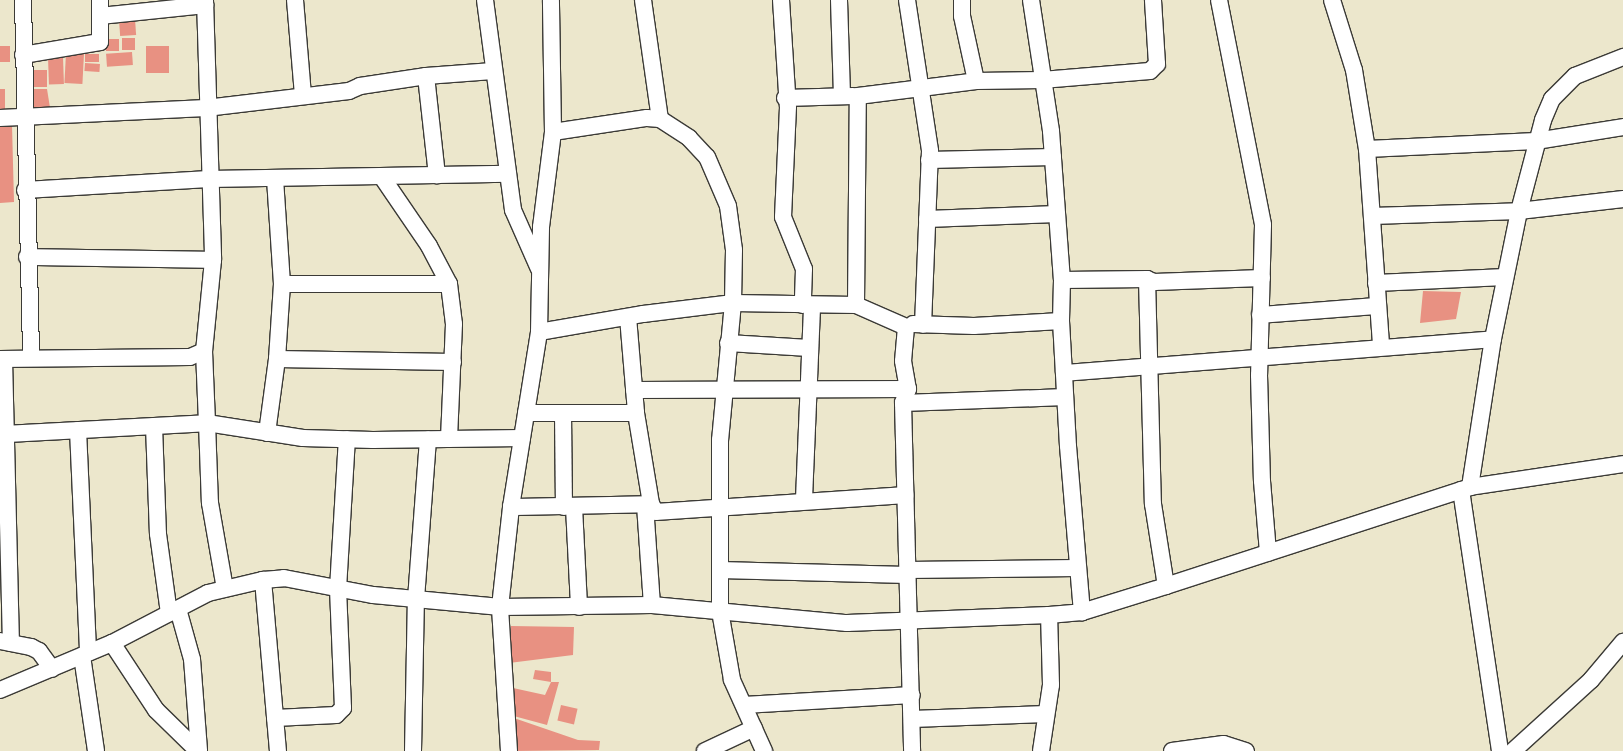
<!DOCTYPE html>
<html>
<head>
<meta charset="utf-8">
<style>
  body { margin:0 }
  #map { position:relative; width:1623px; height:751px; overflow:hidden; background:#ece7cc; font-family:"Gochi Hand",sans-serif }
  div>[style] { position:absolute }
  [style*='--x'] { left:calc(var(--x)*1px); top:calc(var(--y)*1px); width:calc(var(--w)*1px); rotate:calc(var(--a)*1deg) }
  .building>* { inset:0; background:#e89182; transform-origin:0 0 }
  .roads { filter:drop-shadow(1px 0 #3b3a36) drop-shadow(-1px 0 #3b3a36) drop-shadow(0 1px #3b3a36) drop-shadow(0 -1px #3b3a36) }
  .minor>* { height:16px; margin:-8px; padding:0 8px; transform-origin:8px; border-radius:8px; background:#fff }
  span { translate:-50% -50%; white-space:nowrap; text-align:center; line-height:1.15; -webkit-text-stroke:4px #f6f6f2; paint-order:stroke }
</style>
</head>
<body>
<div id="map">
  <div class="building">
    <i style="left:135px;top:19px;width:16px;height:16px;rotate:86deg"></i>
    <i style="left:122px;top:38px;width:13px;height:12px"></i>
    <i style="left:119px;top:39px;width:12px;height:13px;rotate:90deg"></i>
    <i style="left:0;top:46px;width:10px;height:16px"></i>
    <i style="left:146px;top:46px;width:23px;height:27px"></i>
    <i style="left:132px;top:52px;width:13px;height:26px;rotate:86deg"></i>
    <i style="left:66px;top:53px;width:18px;height:30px;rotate:3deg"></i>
    <i style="left:85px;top:54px;width:14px;height:8px"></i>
    <i style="left:63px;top:57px;width:27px;height:15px;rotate:88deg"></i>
    <i style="left:85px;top:63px;width:15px;height:8px;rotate:4deg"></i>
    <i style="left:26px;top:70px;width:21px;height:17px"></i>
    <i style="left:0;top:89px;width:5px;height:20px"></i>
    <i style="clip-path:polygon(27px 89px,47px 89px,51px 114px,27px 114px)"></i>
    <i style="clip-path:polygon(0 125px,12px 125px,14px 202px,0 203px)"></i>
    <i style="clip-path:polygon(1423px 291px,1461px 292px,1456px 319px,1420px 323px)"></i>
    <i style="clip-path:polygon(511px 626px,574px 627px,573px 655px,509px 663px)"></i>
    <i style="clip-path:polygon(535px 670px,551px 672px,551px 682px,533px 679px)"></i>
    <i style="clip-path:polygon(551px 682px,559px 682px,547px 725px,510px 715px,513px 688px,545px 695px)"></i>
    <i style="left:561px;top:705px;width:17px;height:16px;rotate:13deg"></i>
    <i style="clip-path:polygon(511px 717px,578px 740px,600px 741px,599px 750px,513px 751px)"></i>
  </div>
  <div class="roads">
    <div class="minor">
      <i style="--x:23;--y:0;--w:357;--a:88.7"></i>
      <i style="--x:205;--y:0;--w:260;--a:88.2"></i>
      <i style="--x:213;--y:260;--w:91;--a:95.6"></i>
      <i style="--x:204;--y:351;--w:72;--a:87.6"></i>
      <i style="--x:207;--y:423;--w:97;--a:8.9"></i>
      <i style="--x:303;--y:438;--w:70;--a:1.6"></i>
      <i style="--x:373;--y:440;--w:149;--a:-0.8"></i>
      <i style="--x:295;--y:0;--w:96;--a:85.2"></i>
      <i style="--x:485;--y:0;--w:212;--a:82.4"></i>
      <i style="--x:513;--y:210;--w:64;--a:66.2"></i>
      <i style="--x:643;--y:0;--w:120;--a:81.9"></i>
      <i style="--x:781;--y:0;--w:107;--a:86.3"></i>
      <i style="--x:788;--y:107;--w:110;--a:92.6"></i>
      <i style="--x:783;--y:217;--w:56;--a:68"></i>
      <i style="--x:804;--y:269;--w:36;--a:92"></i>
      <i style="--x:839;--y:0;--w:96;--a:88.2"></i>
      <i style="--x:907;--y:0;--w:153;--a:81.3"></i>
      <i style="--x:930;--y:151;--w:174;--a:92.3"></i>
      <i style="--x:962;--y:0;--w:16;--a:90"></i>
      <i style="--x:962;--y:16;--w:66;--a:77.8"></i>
      <i style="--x:1031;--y:0;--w:133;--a:81.3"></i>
      <i style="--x:1051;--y:131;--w:149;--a:85.8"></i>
      <i style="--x:1062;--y:280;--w:41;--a:91.4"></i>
      <i style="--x:1061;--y:321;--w:125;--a:86.8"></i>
      <i style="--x:1068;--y:446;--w:167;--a:85.2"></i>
      <i style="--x:1219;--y:0;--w:229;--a:78.9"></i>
      <i style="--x:1263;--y:225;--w:150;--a:91.5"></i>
      <i style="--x:1259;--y:375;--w:106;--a:88.4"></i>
      <i style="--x:1262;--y:481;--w:72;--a:85.2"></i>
      <i style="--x:1332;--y:0;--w:73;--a:72.6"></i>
      <i style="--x:1354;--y:70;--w:80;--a:80.7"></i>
      <i style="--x:1367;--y:149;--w:196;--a:85.9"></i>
      <i style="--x:100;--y:16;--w:106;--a:-6"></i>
      <i style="--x:23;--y:55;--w:78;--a:-9.6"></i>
      <i style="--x:100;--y:42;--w:42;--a:-90"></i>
      <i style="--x:426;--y:76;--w:100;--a:83.7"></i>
      <i style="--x:785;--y:98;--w:68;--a:-1.7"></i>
      <i style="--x:0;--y:118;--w:206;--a:-2.8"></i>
      <i style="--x:206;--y:108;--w:144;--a:-6.8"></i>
      <i style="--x:349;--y:91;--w:12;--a:-24"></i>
      <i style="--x:360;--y:86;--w:67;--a:-8.6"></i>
      <i style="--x:426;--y:76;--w:67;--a:-4.3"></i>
      <i style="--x:553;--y:132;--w:95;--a:-8.5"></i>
      <i style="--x:647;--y:118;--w:13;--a:4"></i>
      <i style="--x:660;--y:119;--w:35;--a:33"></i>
      <i style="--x:689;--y:138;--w:26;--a:47"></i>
      <i style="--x:707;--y:157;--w:53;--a:66.8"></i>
      <i style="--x:728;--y:206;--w:44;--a:82.2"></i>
      <i style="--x:734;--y:250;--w:53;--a:91.1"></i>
      <i style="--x:733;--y:303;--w:138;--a:95.4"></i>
      <i style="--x:720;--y:440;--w:171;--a:90"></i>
      <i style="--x:720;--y:611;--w:70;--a:80.1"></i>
      <i style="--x:732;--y:680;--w:78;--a:65.7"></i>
      <i style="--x:1367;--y:149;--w:169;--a:-2.7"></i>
      <i style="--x:1536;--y:141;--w:88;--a:-9.1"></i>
      <i style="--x:929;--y:160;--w:124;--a:-1.4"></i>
      <i style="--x:382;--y:177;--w:83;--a:55.7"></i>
      <i style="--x:429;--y:246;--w:43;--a:62.2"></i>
      <i style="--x:449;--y:284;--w:40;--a:82.9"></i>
      <i style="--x:454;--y:324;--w:115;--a:92.5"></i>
      <i style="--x:25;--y:190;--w:184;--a:-3.4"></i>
      <i style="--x:209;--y:179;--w:299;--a:-1"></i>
      <i style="--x:1372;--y:216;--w:147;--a:-1.9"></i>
      <i style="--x:1519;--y:211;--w:105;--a:-6.6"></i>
      <i style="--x:927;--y:219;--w:130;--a:-2.2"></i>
      <i style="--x:27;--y:257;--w:186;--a:0.9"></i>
      <i style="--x:1147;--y:279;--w:225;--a:88.5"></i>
      <i style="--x:1153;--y:504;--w:83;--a:81"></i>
      <i style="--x:1062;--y:280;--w:85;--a:-0.7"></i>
      <i style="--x:1147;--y:279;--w:8;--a:23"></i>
      <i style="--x:1154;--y:282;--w:108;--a:-2.1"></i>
      <i style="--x:1376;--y:283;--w:129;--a:-2.7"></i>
      <i style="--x:282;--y:284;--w:167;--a:0"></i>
      <i style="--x:856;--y:305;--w:209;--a:-89.5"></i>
      <i style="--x:858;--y:96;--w:119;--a:-7.2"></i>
      <i style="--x:976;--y:81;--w:66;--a:-0.9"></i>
      <i style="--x:1042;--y:80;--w:108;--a:-4.8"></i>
      <i style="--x:1150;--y:71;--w:10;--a:-45"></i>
      <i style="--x:1157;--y:64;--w:64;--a:-93.6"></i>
      <i style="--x:1260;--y:315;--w:118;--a:-4.4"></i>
      <i style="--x:628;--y:317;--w:96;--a:85.2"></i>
      <i style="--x:636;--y:413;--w:92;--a:80.6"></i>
      <i style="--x:651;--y:504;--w:9;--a:58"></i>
      <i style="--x:656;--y:512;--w:250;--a:-3.9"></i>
      <i style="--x:913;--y:324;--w:61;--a:1.9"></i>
      <i style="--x:974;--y:326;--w:87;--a:-3.3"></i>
      <i style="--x:906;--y:327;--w:34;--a:95"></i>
      <i style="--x:903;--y:361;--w:28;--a:80"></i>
      <i style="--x:908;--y:389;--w:15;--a:110"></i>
      <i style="--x:903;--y:403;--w:348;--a:88.5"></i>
      <i style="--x:539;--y:332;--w:106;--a:-9.8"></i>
      <i style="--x:643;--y:314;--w:91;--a:-7"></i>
      <i style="--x:733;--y:303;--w:123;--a:0.9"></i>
      <i style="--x:856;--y:305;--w:55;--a:23.7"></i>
      <i style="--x:728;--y:343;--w:81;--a:3.5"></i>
      <i style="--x:0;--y:359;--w:190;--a:-0.6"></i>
      <i style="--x:190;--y:357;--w:15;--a:-23"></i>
      <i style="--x:4;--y:359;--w:284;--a:88.6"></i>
      <i style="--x:277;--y:359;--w:176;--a:1"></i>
      <i style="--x:1064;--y:373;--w:430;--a:-4.5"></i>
      <i style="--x:634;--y:390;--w:274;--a:-0.2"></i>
      <i style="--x:903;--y:403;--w:162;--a:-2.1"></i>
      <i style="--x:526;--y:413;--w:110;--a:0"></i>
      <i style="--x:563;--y:413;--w:94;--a:89.4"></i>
      <i style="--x:154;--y:426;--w:108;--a:87.9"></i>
      <i style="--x:158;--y:534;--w:80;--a:82.1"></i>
      <i style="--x:78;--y:430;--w:223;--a:87.4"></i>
      <i style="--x:267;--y:433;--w:75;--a:-82.3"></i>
      <i style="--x:277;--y:359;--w:75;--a:-86.2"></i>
      <i style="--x:282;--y:284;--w:106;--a:-93.8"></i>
      <i style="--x:6;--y:434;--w:201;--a:-3.1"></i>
      <i style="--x:207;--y:423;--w:80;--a:87.9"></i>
      <i style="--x:210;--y:503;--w:87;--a:80.1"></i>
      <i style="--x:1470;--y:487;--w:150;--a:-81.2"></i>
      <i style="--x:1493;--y:339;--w:131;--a:-78.5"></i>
      <i style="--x:1519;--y:211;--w:94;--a:-75.2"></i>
      <i style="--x:1543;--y:120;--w:23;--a:-67"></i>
      <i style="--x:1552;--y:99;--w:33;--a:-45"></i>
      <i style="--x:1575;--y:76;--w:52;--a:-21.6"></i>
      <i style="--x:1461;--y:490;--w:264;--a:81.5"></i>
      <i style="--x:804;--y:499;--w:194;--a:-87.6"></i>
      <i style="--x:645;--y:505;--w:100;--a:86"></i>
      <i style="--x:511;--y:507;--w:140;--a:-1.2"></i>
      <i style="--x:574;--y:507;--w:100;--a:87.1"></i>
      <i style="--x:720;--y:570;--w:187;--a:1.5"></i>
      <i style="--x:907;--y:570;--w:170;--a:-0.7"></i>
      <i style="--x:263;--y:580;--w:172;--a:85"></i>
      <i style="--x:178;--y:609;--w:52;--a:74.4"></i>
      <i style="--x:192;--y:659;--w:92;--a:85.6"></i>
      <i style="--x:0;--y:641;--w:32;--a:11"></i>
      <i style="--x:31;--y:647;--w:9;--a:27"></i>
      <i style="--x:39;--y:651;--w:22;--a:54"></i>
      <i style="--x:112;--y:643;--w:80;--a:56.7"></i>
      <i style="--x:156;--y:710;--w:59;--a:44.3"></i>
      <i style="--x:82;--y:656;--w:96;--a:81.6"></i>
      <i style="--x:0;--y:690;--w:121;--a:-22.8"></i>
      <i style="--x:112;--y:643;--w:108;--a:-27.5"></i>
      <i style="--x:208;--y:593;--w:57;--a:-13.3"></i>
      <i style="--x:263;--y:580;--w:21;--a:-5"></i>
      <i style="--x:284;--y:578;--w:91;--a:10.8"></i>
      <i style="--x:373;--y:595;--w:128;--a:5.4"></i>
      <i style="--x:500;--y:607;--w:152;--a:-0.8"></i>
      <i style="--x:652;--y:605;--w:196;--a:5.3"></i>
      <i style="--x:847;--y:623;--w:202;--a:-2.3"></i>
      <i style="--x:1049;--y:615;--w:33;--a:-5"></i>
      <i style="--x:1082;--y:612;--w:88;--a:-17.2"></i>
      <i style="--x:1166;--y:586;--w:320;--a:-18"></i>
      <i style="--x:1470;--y:487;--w:155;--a:-8.5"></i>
      <i style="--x:744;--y:705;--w:168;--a:-3.4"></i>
      <i style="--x:275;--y:718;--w:61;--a:-2.8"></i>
      <i style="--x:336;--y:715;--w:10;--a:-45"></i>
      <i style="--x:343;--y:708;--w:119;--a:-92.4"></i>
      <i style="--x:338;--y:589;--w:150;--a:-86.6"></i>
      <i style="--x:912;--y:719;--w:134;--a:-2.1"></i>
      <i style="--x:413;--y:751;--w:152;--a:-88.9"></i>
      <i style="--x:416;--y:599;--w:160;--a:-85.7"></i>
      <i style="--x:509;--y:751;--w:144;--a:-93.6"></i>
      <i style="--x:500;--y:607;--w:101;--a:-83.7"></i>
      <i style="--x:511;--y:507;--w:177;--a:-80.9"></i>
      <i style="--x:539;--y:332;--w:105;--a:-88.9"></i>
      <i style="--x:541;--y:227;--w:96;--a:-82.8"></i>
      <i style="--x:553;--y:132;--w:132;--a:-90.9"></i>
      <i style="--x:705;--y:751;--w:54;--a:-25.1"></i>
      <i style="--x:1041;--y:751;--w:67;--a:-81.4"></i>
      <i style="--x:1051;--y:685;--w:70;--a:-91.6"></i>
      <i style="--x:1172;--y:751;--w:52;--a:-7.7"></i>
      <i style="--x:1224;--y:744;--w:23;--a:18"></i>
      <i style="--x:1513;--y:751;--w:105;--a:-42.3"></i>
      <i style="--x:1591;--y:680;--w:50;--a:-49.9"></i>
    </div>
  </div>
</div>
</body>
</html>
